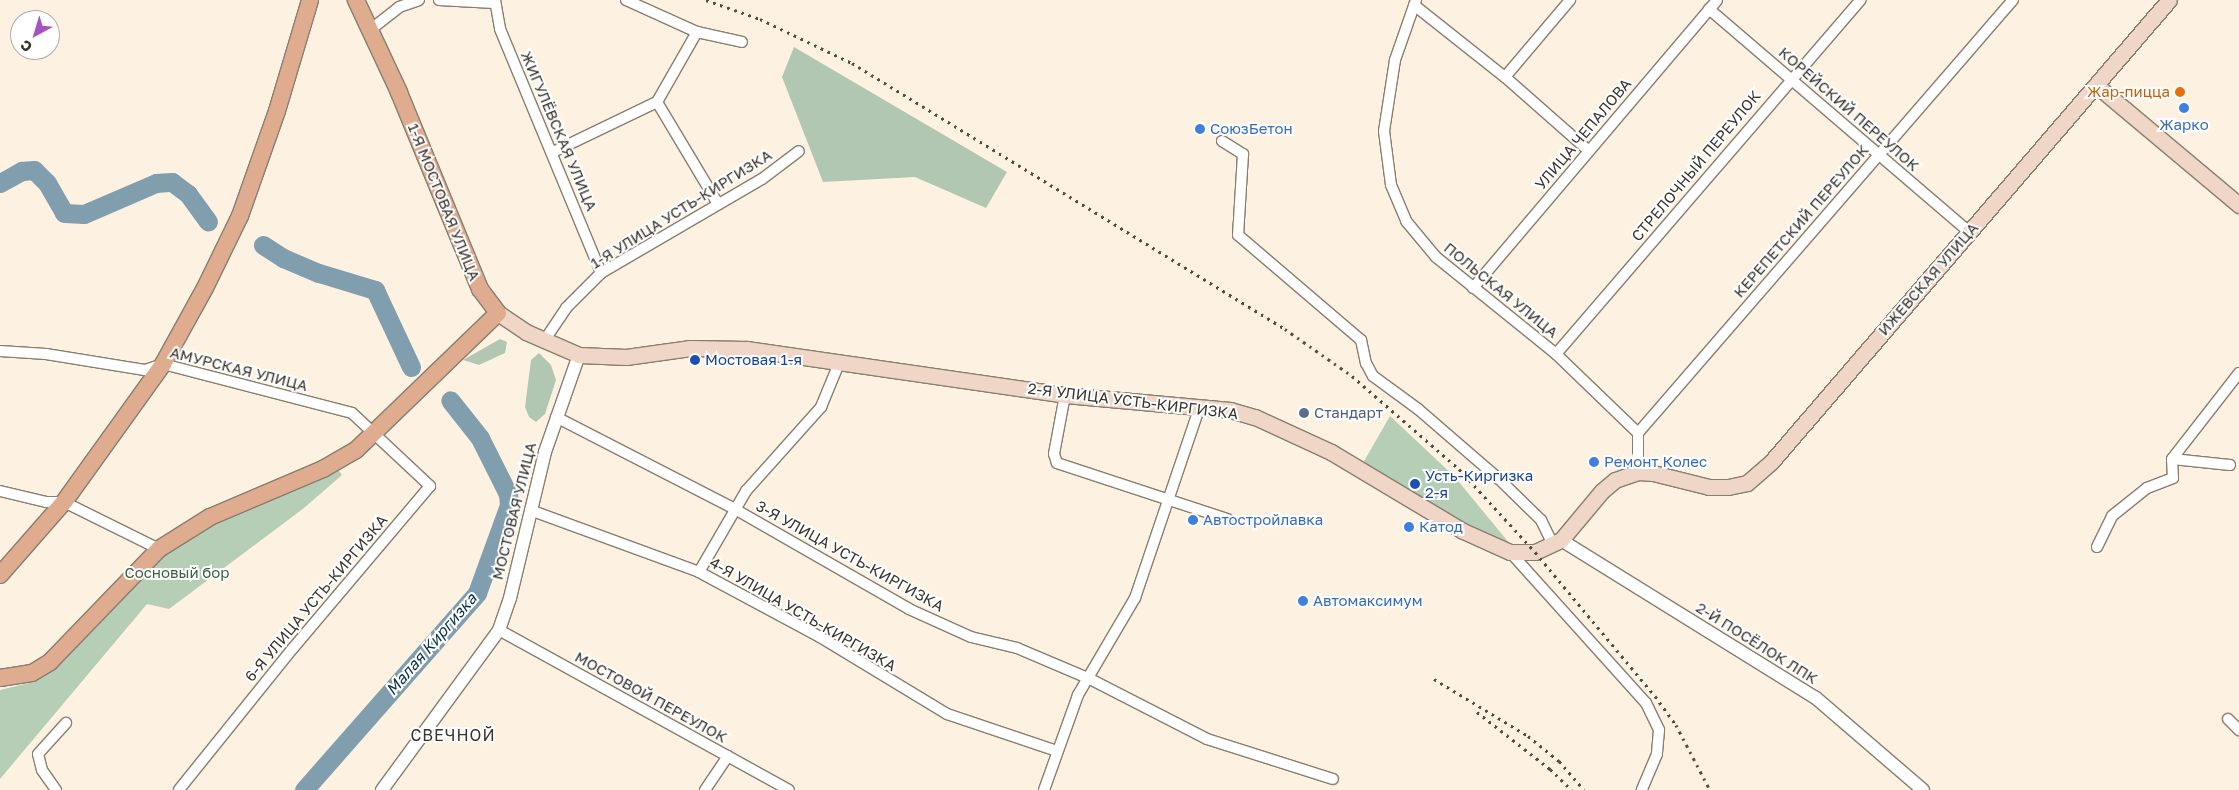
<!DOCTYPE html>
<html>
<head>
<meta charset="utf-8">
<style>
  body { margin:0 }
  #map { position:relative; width:2239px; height:790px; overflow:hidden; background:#fdf2e2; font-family:"Golos Text",sans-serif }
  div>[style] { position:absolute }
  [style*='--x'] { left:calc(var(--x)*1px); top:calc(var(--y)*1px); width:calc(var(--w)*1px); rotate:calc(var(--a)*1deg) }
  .green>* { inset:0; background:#b2c7b2 }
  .forest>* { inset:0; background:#b6cdb6 }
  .river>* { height:19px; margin:-9.5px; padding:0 9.5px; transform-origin:9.5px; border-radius:9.5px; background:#819eaf }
  .roads { filter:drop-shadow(1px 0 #887e70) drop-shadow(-1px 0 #887e70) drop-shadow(0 1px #887e70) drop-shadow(0 -1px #887e70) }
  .minor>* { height:10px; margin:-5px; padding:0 5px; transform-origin:5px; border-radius:5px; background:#fff }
  .tertiary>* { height:12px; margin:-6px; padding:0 6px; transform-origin:6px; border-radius:6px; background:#fff }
  .secondary>* { height:15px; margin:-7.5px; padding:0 7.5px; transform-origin:7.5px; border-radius:7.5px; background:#efd6c7 }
  .primary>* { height:16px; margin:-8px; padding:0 8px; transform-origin:8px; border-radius:8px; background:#dfac8f }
  .rail>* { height:3px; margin-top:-1.5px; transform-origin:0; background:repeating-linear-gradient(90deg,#504b44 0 2.5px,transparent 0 7.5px) }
  .dots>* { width:14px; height:14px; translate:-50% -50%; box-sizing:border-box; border:2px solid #fff; border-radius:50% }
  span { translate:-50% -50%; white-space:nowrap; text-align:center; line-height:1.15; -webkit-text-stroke:4px #fff; paint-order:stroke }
  .food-label { font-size:15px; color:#c56008 }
  .right { translate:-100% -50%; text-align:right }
  .street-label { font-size:15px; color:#37332d }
  .shop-label { font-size:15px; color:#366cbe }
  .left { translate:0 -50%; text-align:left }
  .transit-label { font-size:15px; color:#164399 }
  .service-label { font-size:15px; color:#4e5e75 }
  .park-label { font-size:15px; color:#3b603d }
  .water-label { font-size:16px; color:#083447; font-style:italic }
  .neighbourhood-label { font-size:16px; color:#37332d; letter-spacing:1px }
  .north { position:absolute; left:10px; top:10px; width:50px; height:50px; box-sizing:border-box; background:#fff; border:1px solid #afadab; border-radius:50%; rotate:219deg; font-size:14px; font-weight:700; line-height:20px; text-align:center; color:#37332d }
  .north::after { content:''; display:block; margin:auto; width:18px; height:22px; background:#a652c1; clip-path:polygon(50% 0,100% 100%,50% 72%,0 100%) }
</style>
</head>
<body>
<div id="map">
  <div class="green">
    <i style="clip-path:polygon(794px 47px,1007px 172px,986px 208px,915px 177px,823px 182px,782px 77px)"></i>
    <i style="clip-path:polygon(500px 339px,507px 342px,505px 353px,479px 365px,463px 360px)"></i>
    <i style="clip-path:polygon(539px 353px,551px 365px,556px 380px,545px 414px,536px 422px,529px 417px,525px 407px,531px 360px)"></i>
  </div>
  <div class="forest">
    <i style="clip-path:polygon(1390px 416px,1454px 476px,1510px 544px,1468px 526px,1363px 463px)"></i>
    <i style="clip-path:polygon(336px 467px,342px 475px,304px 508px,169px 609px,147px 604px,0 779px,0 690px,33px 682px,57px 665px,142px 571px,213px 521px)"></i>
  </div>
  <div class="river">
    <i style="--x:0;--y:183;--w:25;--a:-29"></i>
    <i style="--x:22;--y:171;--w:12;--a:-5"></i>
    <i style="--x:34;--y:170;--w:18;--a:45"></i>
    <i style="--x:47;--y:183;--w:34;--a:60"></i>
    <i style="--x:64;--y:213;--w:20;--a:3"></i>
    <i style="--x:84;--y:214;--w:78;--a:-23.3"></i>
    <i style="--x:156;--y:183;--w:16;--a:-4"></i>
    <i style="--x:172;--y:182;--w:20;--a:37"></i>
    <i style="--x:188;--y:194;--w:34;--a:54"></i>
    <i style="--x:263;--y:245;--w:24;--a:33"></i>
    <i style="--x:283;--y:258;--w:39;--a:23"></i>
    <i style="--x:319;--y:273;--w:59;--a:16.9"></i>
    <i style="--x:375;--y:290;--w:85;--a:64.9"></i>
    <i style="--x:304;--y:790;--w:262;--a:-48.7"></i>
    <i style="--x:477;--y:593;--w:94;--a:-70"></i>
    <i style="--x:509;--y:505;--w:11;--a:-95"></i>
    <i style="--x:508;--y:494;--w:63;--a:-116.6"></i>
    <i style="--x:480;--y:438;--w:48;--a:-128.3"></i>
  </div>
  <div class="roads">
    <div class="minor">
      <i style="--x:439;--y:0;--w:55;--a:3.1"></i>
      <i style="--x:495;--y:0;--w:29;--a:80"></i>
      <i style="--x:500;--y:29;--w:264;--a:67.5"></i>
      <i style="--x:626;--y:0;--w:78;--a:24.3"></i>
      <i style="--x:697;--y:32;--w:46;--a:12.5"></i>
      <i style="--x:1416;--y:0;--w:64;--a:109.3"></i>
      <i style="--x:1395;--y:60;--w:72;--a:98.8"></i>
      <i style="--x:1384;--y:131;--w:54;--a:82.6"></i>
      <i style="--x:1391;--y:185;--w:39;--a:67"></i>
      <i style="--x:1406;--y:221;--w:47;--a:50.2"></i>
      <i style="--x:1436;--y:257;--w:154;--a:38.9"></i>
      <i style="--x:1556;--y:354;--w:114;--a:43.9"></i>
      <i style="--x:1414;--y:5;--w:116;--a:38.4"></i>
      <i style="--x:1505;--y:77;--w:112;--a:41.4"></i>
      <i style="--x:1709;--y:9;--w:341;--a:40.6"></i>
      <i style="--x:370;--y:30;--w:37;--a:-38"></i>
      <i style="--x:399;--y:7;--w:21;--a:-19"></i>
      <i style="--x:1505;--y:77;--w:101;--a:-49.8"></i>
      <i style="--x:657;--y:102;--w:81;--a:-60.3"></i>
      <i style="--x:1222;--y:141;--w:25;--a:32"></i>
      <i style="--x:1243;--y:154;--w:81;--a:93.5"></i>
      <i style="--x:1238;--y:235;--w:162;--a:40.5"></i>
      <i style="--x:1361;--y:340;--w:24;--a:78"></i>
      <i style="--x:1366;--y:363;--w:15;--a:62"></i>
      <i style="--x:1373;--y:376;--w:56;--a:36.3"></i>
      <i style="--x:1418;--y:409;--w:107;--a:40.8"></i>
      <i style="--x:1499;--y:479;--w:59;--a:44.3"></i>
      <i style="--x:1541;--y:520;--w:28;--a:64"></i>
      <i style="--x:553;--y:152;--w:115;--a:-25.7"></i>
      <i style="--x:657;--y:102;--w:119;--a:59.1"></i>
      <i style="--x:1473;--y:288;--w:377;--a:-49.7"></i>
      <i style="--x:544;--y:341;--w:40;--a:-56"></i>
      <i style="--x:566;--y:308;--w:49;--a:-45"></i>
      <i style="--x:601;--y:273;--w:186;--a:-30.3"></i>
      <i style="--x:762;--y:179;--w:46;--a:-37.1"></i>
      <i style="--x:0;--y:351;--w:46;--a:3.7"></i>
      <i style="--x:46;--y:354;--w:100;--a:9.2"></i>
      <i style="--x:145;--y:370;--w:19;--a:-18"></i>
      <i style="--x:163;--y:364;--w:195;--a:14.5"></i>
      <i style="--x:352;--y:413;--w:107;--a:43.1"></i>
      <i style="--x:430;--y:486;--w:212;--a:130.2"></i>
      <i style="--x:293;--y:648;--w:182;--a:128.8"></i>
      <i style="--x:1556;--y:354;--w:467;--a:-49.3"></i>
      <i style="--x:1065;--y:395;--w:60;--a:100.6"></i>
      <i style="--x:1054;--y:454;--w:9;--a:72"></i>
      <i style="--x:1057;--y:463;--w:179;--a:18.2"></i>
      <i style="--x:556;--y:417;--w:199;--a:27.2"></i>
      <i style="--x:733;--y:508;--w:203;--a:29.8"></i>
      <i style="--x:909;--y:609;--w:68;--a:24.3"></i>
      <i style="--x:971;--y:637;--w:47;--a:13.4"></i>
      <i style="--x:1017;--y:648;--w:79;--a:23"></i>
      <i style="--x:1090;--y:679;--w:131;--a:27.1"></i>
      <i style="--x:1207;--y:739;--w:132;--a:17.6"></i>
      <i style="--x:2230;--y:465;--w:58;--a:-174.1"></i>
      <i style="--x:2172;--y:459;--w:109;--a:-52.1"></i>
      <i style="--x:1638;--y:472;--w:39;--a:-90"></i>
      <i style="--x:1638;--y:433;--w:573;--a:-49.11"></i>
      <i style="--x:0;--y:491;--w:47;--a:13.4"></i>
      <i style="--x:46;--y:502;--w:18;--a:0"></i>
      <i style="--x:64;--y:502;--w:106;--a:26.3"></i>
      <i style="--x:530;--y:510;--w:180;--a:20.1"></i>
      <i style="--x:699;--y:572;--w:137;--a:28.2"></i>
      <i style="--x:820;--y:637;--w:149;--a:31.2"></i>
      <i style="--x:947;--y:714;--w:116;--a:18.6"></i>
      <i style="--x:2097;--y:547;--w:34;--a:-64"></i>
      <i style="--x:2112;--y:516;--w:45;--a:-38.7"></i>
      <i style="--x:2147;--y:488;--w:28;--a:-21"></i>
      <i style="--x:2173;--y:478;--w:19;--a:-93"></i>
      <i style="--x:1510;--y:552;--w:203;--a:48"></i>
      <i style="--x:1646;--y:703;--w:30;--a:64"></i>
      <i style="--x:1659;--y:730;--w:24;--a:95"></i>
      <i style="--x:1657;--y:754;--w:39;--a:113"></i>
      <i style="--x:699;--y:572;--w:94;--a:-59.9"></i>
      <i style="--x:746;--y:491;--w:113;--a:-48.2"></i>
      <i style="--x:821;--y:407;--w:50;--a:-67.6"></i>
      <i style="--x:499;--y:630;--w:331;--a:28.9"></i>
      <i style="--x:2228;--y:719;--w:16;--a:45"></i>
      <i style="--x:56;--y:790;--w:24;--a:-125"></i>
      <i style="--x:42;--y:770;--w:16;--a:-104"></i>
      <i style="--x:38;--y:754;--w:42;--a:-47.9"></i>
      <i style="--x:705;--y:790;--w:41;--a:-55.9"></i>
      <i style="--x:1044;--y:790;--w:101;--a:-70.3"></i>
      <i style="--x:1078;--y:695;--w:113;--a:-59.6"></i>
      <i style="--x:1135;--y:598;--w:203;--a:-71.3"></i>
    </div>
    <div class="tertiary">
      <i style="--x:1561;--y:540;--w:300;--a:31.8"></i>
      <i style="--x:1816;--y:698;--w:141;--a:40.7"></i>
      <i style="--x:382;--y:790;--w:198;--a:-53.8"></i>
      <i style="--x:499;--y:630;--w:34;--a:-71"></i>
      <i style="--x:510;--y:598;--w:150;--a:-76.5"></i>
      <i style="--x:545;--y:452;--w:103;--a:-70.7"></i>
    </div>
    <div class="secondary">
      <i style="--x:2096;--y:85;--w:187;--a:40"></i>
      <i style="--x:498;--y:313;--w:34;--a:34"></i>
      <i style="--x:526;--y:332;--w:58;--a:23.5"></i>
      <i style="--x:579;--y:355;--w:47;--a:2.4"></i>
      <i style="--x:626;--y:357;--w:65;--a:-8"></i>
      <i style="--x:690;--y:348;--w:57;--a:1"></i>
      <i style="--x:747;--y:349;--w:321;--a:8.2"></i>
      <i style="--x:1065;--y:395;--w:166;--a:5.2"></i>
      <i style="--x:1230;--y:410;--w:26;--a:16"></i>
      <i style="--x:1255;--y:417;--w:84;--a:24.7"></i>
      <i style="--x:1331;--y:452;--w:154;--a:30.9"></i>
      <i style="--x:1463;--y:531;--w:51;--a:24.1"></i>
      <i style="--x:1510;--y:552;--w:25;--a:0"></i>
      <i style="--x:1535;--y:552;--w:29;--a:-25"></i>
      <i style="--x:1561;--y:540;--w:64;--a:-50.1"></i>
      <i style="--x:1602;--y:491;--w:17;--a:-40"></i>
      <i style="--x:1615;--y:480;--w:24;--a:-19"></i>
      <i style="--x:1638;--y:472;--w:15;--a:4"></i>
      <i style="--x:1653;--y:473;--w:58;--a:14"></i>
      <i style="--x:1709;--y:487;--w:19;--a:0"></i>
      <i style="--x:1728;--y:487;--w:19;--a:-12"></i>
      <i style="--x:1747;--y:483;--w:33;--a:-41"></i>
      <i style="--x:1772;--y:461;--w:608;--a:-49.27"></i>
    </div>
    <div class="primary">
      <i style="--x:0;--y:575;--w:97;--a:-48.8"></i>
      <i style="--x:64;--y:502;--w:170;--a:-54.3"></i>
      <i style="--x:163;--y:364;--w:87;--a:-61.1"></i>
      <i style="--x:205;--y:288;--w:80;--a:-64.1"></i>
      <i style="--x:240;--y:216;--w:111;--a:-70.6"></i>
      <i style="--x:277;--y:111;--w:116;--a:-73.4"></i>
      <i style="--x:0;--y:678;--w:32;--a:-9"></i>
      <i style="--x:32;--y:673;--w:21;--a:-31"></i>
      <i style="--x:50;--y:662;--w:157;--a:-46"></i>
      <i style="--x:159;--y:549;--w:60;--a:-32.1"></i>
      <i style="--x:210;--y:517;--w:123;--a:-23"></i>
      <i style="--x:323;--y:469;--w:38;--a:-30"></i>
      <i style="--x:356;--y:450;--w:197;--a:-44"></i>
      <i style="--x:498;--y:313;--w:30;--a:-127"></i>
      <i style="--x:480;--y:289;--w:213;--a:-112.4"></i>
      <i style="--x:399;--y:92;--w:102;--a:-115.1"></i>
    </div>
  </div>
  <div class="rail">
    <i style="--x:706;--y:0;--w:57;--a:19.4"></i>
    <i style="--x:760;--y:19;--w:102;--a:25.6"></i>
    <i style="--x:852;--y:63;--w:508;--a:31.56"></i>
    <i style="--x:1285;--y:329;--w:82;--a:35"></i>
    <i style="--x:1352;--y:376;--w:142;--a:41"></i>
    <i style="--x:1459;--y:469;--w:113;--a:47.5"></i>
    <i style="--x:1535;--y:552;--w:187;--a:50.2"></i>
    <i style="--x:1655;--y:696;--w:36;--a:54"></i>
    <i style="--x:1676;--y:725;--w:73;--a:62.4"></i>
    <i style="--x:1434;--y:679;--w:110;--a:31.2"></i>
    <i style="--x:1528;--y:736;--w:40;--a:39"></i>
    <i style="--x:1559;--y:761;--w:38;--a:49"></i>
    <i style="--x:1477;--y:712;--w:93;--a:38"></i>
    <i style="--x:1550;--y:769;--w:30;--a:44"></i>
  </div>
  <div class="dots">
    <i style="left:2180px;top:92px;background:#e8710a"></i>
    <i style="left:2184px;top:108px;background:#3f7fe0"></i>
    <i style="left:1200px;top:129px;background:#3f7fe0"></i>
    <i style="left:695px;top:360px;background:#1a4fb4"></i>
    <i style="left:1304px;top:413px;background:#5c6f8a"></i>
    <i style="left:1594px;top:462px;background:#3f7fe0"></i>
    <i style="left:1415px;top:484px;background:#1a4fb4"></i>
    <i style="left:1193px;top:520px;background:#3f7fe0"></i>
    <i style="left:1409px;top:527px;background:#3f7fe0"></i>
    <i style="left:1303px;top:601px;background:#3f7fe0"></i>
  </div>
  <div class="food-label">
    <span class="right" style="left:2170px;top:92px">Жар-пицца</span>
  </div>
  <div class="street-label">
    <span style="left:1849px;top:109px;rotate:41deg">КОРЕЙСКИЙ ПЕРЕУЛОК</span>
    <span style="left:559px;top:131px;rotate:67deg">ЖИГУЛЁВСКАЯ УЛИЦА</span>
    <span style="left:1583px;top:134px;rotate:-50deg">УЛИЦА ЧЕПАЛОВА</span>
    <span style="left:1696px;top:166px;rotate:-50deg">СТРЕЛОЧНЫЙ ПЕРЕУЛОК</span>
    <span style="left:444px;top:202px;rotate:68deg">1-Я МОСТОВАЯ УЛИЦА</span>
    <span style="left:681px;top:209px;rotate:-32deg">1-Я УЛИЦА УСТЬ-КИРГИЗКА</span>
    <span style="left:1801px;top:221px;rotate:-49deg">КЕРЕПЕТСКИЙ ПЕРЕУЛОК</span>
    <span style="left:1928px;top:279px;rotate:-49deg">ИЖЕВСКАЯ УЛИЦА</span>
    <span style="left:1501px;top:290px;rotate:39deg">ПОЛЬСКАЯ УЛИЦА</span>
    <span style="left:239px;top:369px;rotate:14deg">АМУРСКАЯ УЛИЦА</span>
    <span style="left:1133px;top:401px;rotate:7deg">2-Я УЛИЦА УСТЬ-КИРГИЗКА</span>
    <span style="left:514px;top:511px;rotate:-76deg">МОСТОВАЯ УЛИЦА</span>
    <span style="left:850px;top:556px;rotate:29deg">3-Я УЛИЦА УСТЬ-КИРГИЗКА</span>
    <span style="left:316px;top:598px;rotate:-50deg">6-Я УЛИЦА УСТЬ-КИРГИЗКА</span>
    <span style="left:803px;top:614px;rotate:30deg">4-Я УЛИЦА УСТЬ-КИРГИЗКА</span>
    <span style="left:1757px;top:643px;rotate:32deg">2-Й ПОСЁЛОК ЛПК</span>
    <span style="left:651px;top:697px;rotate:29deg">МОСТОВОЙ ПЕРЕУЛОК</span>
  </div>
  <div class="shop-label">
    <span style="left:2184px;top:125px">Жарко</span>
    <span class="left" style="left:1210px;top:129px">СоюзБетон</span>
    <span class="left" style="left:1604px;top:462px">Ремонт Колес</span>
    <span class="left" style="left:1203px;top:520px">Автостройлавка</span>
    <span class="left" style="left:1419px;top:527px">Катод</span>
    <span class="left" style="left:1313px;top:601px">Автомаксимум</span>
  </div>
  <div class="transit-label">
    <span class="left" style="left:705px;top:360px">Мостовая 1-я</span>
    <span class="left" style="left:1425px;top:484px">Усть-Киргизка<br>2-я</span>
  </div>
  <div class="service-label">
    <span class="left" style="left:1314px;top:413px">Стандарт</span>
  </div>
  <div class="park-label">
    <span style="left:177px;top:573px">Сосновый бор</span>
  </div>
  <div class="water-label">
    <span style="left:431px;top:644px;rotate:-49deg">Малая Киргизка</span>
  </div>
  <div class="neighbourhood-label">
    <span style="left:453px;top:735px">СВЕЧНОЙ</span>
  </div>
  <div class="north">С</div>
</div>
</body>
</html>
